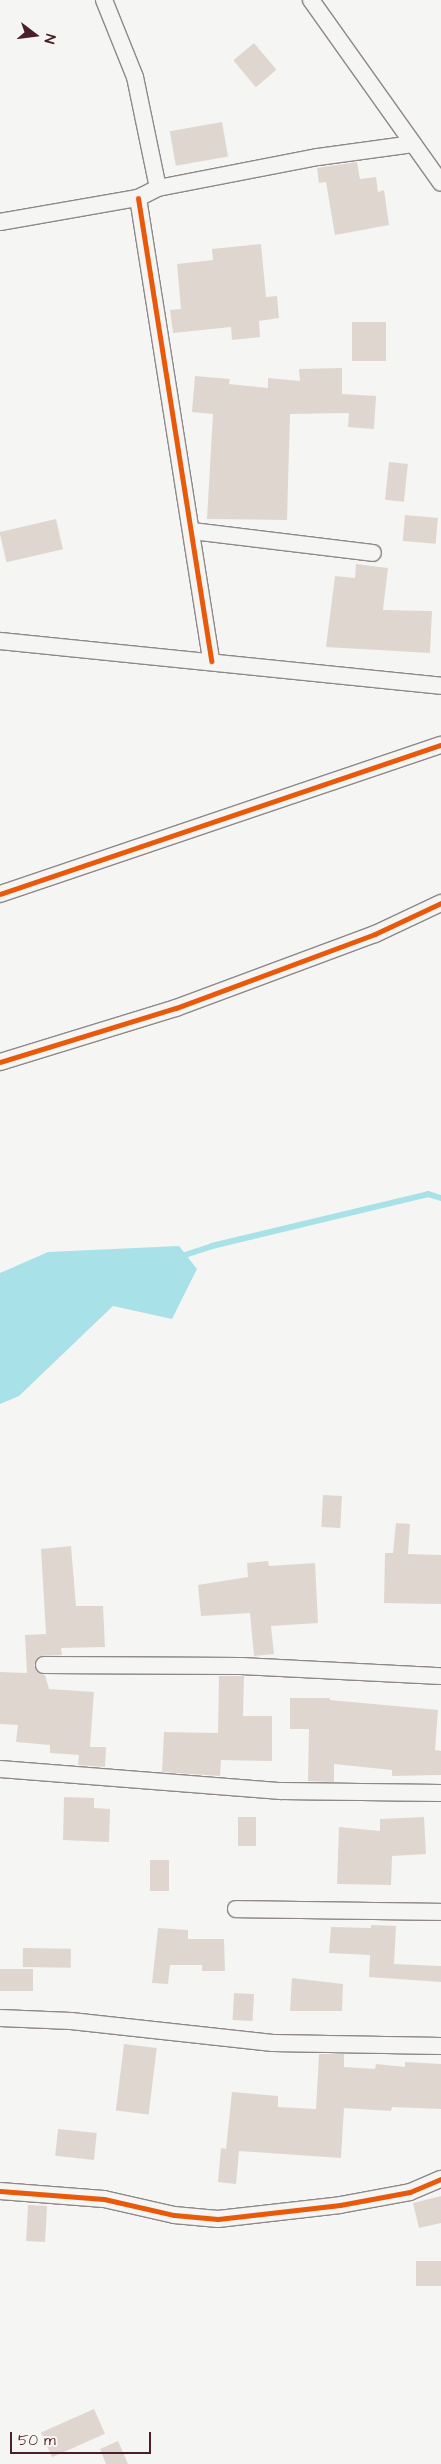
<!DOCTYPE html>
<html>
<head>
<meta charset="utf-8">
<style>
  body { margin:0 }
  #map { position:relative; width:441px; height:2464px; overflow:hidden; background:#f5f5f3; font-family:"Architects Daughter",sans-serif }
  div>[style] { position:absolute }
  [style*='--x'] { left:calc(var(--x)*1px); top:calc(var(--y)*1px); width:calc(var(--w)*1px); rotate:calc(var(--a)*1deg) }
  .water>* { inset:0; background:#a9e1e9 }
  .stream>* { height:5.5px; margin:-2.75px; padding:0 2.75px; transform-origin:2.75px; border-radius:2.75px; background:#a9e1e9 }
  .building>* { inset:0; background:#dfd7cf; transform-origin:0 0 }
  .roads { filter:drop-shadow(1px 0 #8f8788) drop-shadow(-1px 0 #8f8788) drop-shadow(0 1px #8f8788) drop-shadow(0 -1px #8f8788) }
  .minor>* { height:16px; margin:-8px; padding:0 8px; transform-origin:8px; border-radius:8px; background:#f5f5f3 }
  .cycleway>* { height:5px; margin:-2.5px; padding:0 2.5px; transform-origin:2.5px; border-radius:2.5px; background:#e8590c }
  span { translate:-50% -50%; white-space:nowrap; text-align:center; line-height:1.15; -webkit-text-stroke:4px #f6f6f2; paint-order:stroke }
  .north { position:absolute; left:10px; top:10px; width:50px; height:50px; -webkit-text-stroke:4px #f6f6f2; paint-order:stroke; rotate:105deg; font-size:14px; font-weight:700; line-height:20px; text-align:center; color:#4a1f2b }
  .north::after { content:''; display:block; margin:auto; width:18px; height:22px; background:#4a1f2b; clip-path:polygon(50% 0,100% 100%,50% 72%,0 100%) }
  .scale { position:absolute; left:10px; top:2432px; width:141px; height:22px; box-sizing:border-box; border:2px solid #4a1f2b; border-top:0; padding-left:6px; font-size:15px; line-height:18px; white-space:nowrap; color:#4a1f2b; -webkit-text-stroke:4px #f6f6f2; paint-order:stroke }
</style>
</head>
<body>
<div id="map">
  <div class="water">
    <i style="clip-path:polygon(179px 1246px,197px 1269px,172px 1319px,113px 1306px,19px 1396px,0 1404px,0 1273px,48px 1252px)"></i>
  </div>
  <div class="stream">
    <i style="--x:179;--y:1257;--w:35;--a:-18"></i>
    <i style="--x:212;--y:1246;--w:222;--a:-13.5"></i>
    <i style="--x:428;--y:1194;--w:14;--a:17"></i>
  </div>
  <div class="building">
    <i style="left:254px;top:43px;width:35px;height:27px;rotate:50deg"></i>
    <i style="left:222px;top:122px;width:35px;height:53px;rotate:80deg"></i>
    <i style="clip-path:polygon(357px 162px,360px 179px,376px 177px,378px 192px,384px 190px,389px 225px,335px 235px,326px 182px,319px 183px,317px 168px)"></i>
    <i style="clip-path:polygon(261px 244px,266px 297px,277px 296px,279px 318px,259px 321px,260px 337px,232px 340px,231px 327px,173px 333px,170px 310px,181px 309px,177px 264px,213px 260px,212px 249px)"></i>
    <i style="left:386px;top:322px;width:39px;height:34px;rotate:90deg"></i>
    <i style="clip-path:polygon(342px 368px,342px 394px,376px 396px,374px 429px,348px 427px,349px 413px,290px 414px,287px 520px,207px 519px,213px 414px,192px 412px,195px 376px,230px 379px,229px 384px,268px 388px,268px 378px,300px 381px,299px 369px)"></i>
    <i style="left:389px;top:462px;width:19px;height:38px;rotate:6deg"></i>
    <i style="left:405px;top:515px;width:33px;height:26px;rotate:5deg"></i>
    <i style="left:56px;top:519px;width:31px;height:58px;rotate:77deg"></i>
    <i style="clip-path:polygon(356px 564px,388px 568px,383px 610px,432px 611px,430px 653px,326px 647px,335px 576px,355px 578px)"></i>
    <i style="left:323px;top:1495px;width:19px;height:32px;rotate:3deg"></i>
    <i style="clip-path:polygon(396px 1523px,410px 1524px,408px 1554px,441px 1555px,441px 1604px,384px 1603px,385px 1553px,393px 1553px)"></i>
    <i style="clip-path:polygon(71px 1546px,76px 1606px,103px 1606px,105px 1647px,61px 1648px,62px 1655px,40px 1656px,34px 1665px,39px 1673px,45px 1675px,49px 1689px,94px 1692px,90px 1747px,106px 1747px,105px 1767px,78px 1765px,79px 1755px,50px 1753px,50px 1745px,16px 1742px,18px 1725px,0 1724px,0 1672px,27px 1673px,25px 1635px,46px 1634px,41px 1549px)"></i>
    <i style="clip-path:polygon(268px 1561px,269px 1566px,315px 1563px,318px 1623px,271px 1626px,274px 1654px,254px 1656px,250px 1613px,201px 1616px,198px 1585px,248px 1577px,247px 1563px)"></i>
    <i style="clip-path:polygon(219px 1676px,244px 1676px,243px 1716px,272px 1716px,272px 1761px,221px 1760px,220px 1776px,162px 1772px,164px 1732px,218px 1733px)"></i>
    <i style="clip-path:polygon(290px 1698px,330px 1698px,330px 1700px,438px 1710px,435px 1750px,441px 1751px,441px 1775px,392px 1776px,392px 1770px,334px 1764px,334px 1782px,308px 1781px,309px 1729px,290px 1729px)"></i>
    <i style="clip-path:polygon(64px 1797px,94px 1798px,94px 1808px,110px 1809px,109px 1842px,63px 1840px)"></i>
    <i style="left:238px;top:1817px;width:18px;height:29px"></i>
    <i style="clip-path:polygon(424px 1817px,426px 1854px,392px 1856px,391px 1885px,337px 1884px,339px 1827px,380px 1831px,380px 1819px)"></i>
    <i style="left:150px;top:1860px;width:19px;height:31px"></i>
    <i style="clip-path:polygon(371px 1925px,396px 1926px,394px 1964px,441px 1966px,441px 1982px,369px 1977px,370px 1955px,329px 1953px,331px 1927px,371px 1928px)"></i>
    <i style="clip-path:polygon(158px 1928px,188px 1930px,188px 1939px,224px 1939px,225px 1971px,202px 1971px,202px 1965px,170px 1965px,168px 1984px,152px 1983px)"></i>
    <i style="left:23px;top:1948px;width:48px;height:19px;rotate:1deg"></i>
    <i style="left:0;top:1969px;width:33px;height:22px"></i>
    <i style="clip-path:polygon(292px 1978px,343px 1984px,342px 2011px,290px 2011px)"></i>
    <i style="left:234px;top:1993px;width:20px;height:27px;rotate:3deg"></i>
    <i style="left:124px;top:2044px;width:33px;height:67px;rotate:7deg"></i>
    <i style="clip-path:polygon(319px 2054px,344px 2054px,344px 2067px,375px 2069px,376px 2064px,405px 2067px,405px 2062px,441px 2064px,441px 2109px,392px 2107px,391px 2111px,344px 2108px,341px 2158px,239px 2151px,236px 2184px,218px 2182px,221px 2148px,226px 2149px,232px 2092px,278px 2096px,278px 2107px,316px 2109px)"></i>
    <i style="left:58px;top:2129px;width:39px;height:27px;rotate:6deg"></i>
    <i style="clip-path:polygon(441px 2196px,441px 2223px,419px 2228px,413px 2203px)"></i>
    <i style="left:28px;top:2205px;width:19px;height:36px;rotate:3deg"></i>
    <i style="left:441px;top:2261px;width:25px;height:25px;rotate:90deg"></i>
    <i style="left:94px;top:2409px;width:27px;height:58px;rotate:66deg"></i>
    <i style="clip-path:polygon(118px 2441px,128px 2464px,106px 2464px,100px 2449px)"></i>
  </div>
  <div class="roads">
    <div class="minor">
      <i style="--x:104;--y:0;--w:83;--a:68.1"></i>
      <i style="--x:135;--y:77;--w:113;--a:78.3"></i>
      <i style="--x:311;--y:0;--w:224;--a:54.6"></i>
      <i style="--x:138;--y:198;--w:469;--a:81"></i>
      <i style="--x:0;--y:222;--w:140;--a:-9.9"></i>
      <i style="--x:138;--y:198;--w:22;--a:-27"></i>
      <i style="--x:158;--y:188;--w:163;--a:-11"></i>
      <i style="--x:318;--y:157;--w:96;--a:-7.8"></i>
      <i style="--x:192;--y:531;--w:182;--a:6.9"></i>
      <i style="--x:0;--y:641;--w:443;--a:5.8"></i>
      <i style="--x:0;--y:894;--w:465;--a:-18.7"></i>
      <i style="--x:0;--y:1062;--w:184;--a:-17.1"></i>
      <i style="--x:176;--y:1008;--w:212;--a:-20.4"></i>
      <i style="--x:375;--y:934;--w:73;--a:-25.2"></i>
      <i style="--x:44;--y:1665;--w:197;--a:0.3"></i>
      <i style="--x:241;--y:1666;--w:200;--a:2.9"></i>
      <i style="--x:0;--y:1769;--w:282;--a:4.5"></i>
      <i style="--x:281;--y:1791;--w:160;--a:0.7"></i>
      <i style="--x:236;--y:1909;--w:205;--a:0.8"></i>
      <i style="--x:0;--y:2018;--w:71;--a:2.4"></i>
      <i style="--x:71;--y:2021;--w:203;--a:6.2"></i>
      <i style="--x:273;--y:2043;--w:168;--a:1"></i>
      <i style="--x:0;--y:2191;--w:104;--a:4.4"></i>
      <i style="--x:104;--y:2199;--w:72;--a:12.9"></i>
      <i style="--x:174;--y:2215;--w:44;--a:5.2"></i>
      <i style="--x:218;--y:2219;--w:123;--a:-6.5"></i>
      <i style="--x:340;--y:2205;--w:71;--a:-10.5"></i>
      <i style="--x:410;--y:2192;--w:34;--a:-23"></i>
    </div>
  </div>
  <div class="cycleway">
    <i style="--x:138;--y:198;--w:469;--a:81"></i>
    <i style="--x:0;--y:894;--w:465;--a:-18.7"></i>
    <i style="--x:0;--y:1062;--w:184;--a:-17.1"></i>
    <i style="--x:176;--y:1008;--w:212;--a:-20.4"></i>
    <i style="--x:375;--y:934;--w:73;--a:-25.2"></i>
    <i style="--x:0;--y:2191;--w:104;--a:4.4"></i>
    <i style="--x:104;--y:2199;--w:72;--a:12.9"></i>
    <i style="--x:174;--y:2215;--w:44;--a:5.2"></i>
    <i style="--x:218;--y:2219;--w:123;--a:-6.5"></i>
    <i style="--x:340;--y:2205;--w:71;--a:-10.5"></i>
    <i style="--x:410;--y:2192;--w:34;--a:-23"></i>
  </div>
  <div class="north">N</div>
  <div class="scale">50 m</div>
</div>
</body>
</html>
